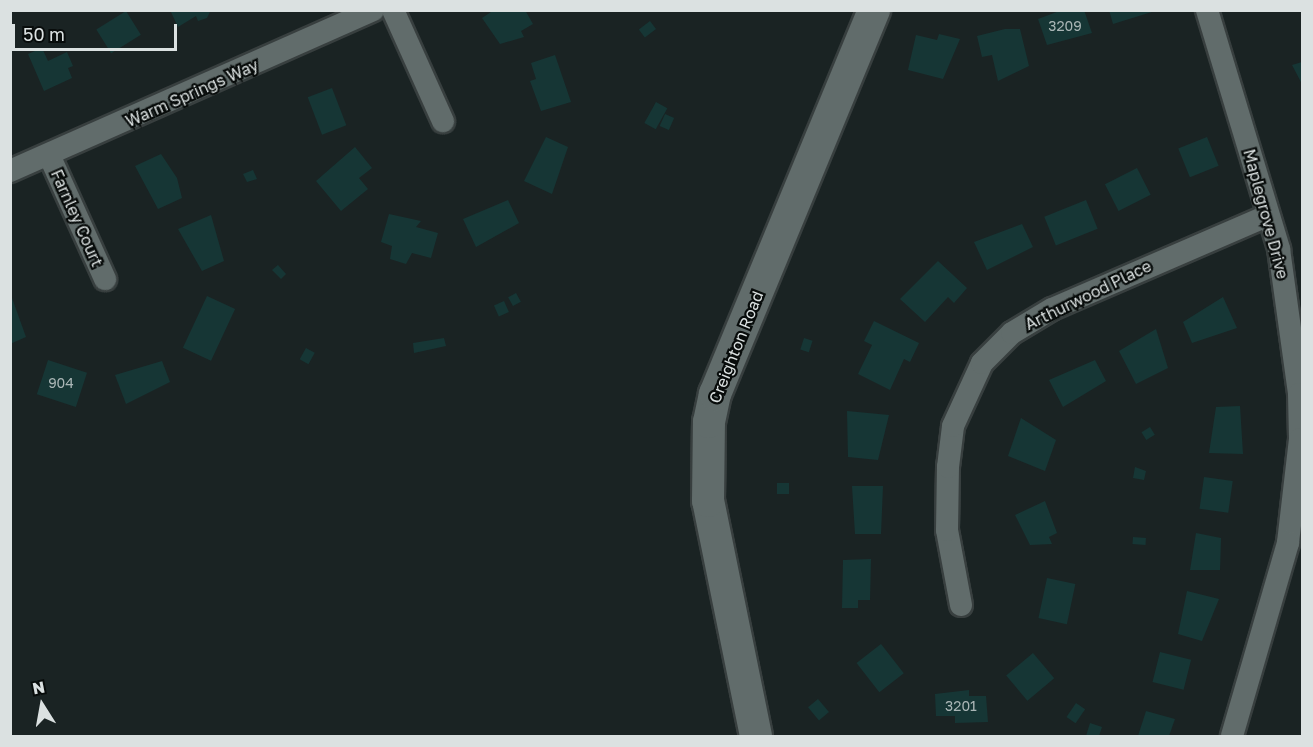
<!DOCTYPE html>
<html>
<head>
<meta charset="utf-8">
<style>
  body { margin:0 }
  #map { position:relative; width:1313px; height:747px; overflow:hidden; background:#1a2323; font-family:"Golos Text",sans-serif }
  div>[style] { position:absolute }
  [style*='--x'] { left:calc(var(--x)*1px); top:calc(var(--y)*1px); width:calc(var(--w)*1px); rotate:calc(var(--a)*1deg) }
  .building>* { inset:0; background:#163635; transform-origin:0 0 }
  .roads { filter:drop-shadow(2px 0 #383f3f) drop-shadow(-2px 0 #383f3f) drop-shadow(0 2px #383f3f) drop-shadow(0 -2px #383f3f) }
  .street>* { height:22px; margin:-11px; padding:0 11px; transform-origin:11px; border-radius:11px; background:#616c6b }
  .secondary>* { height:32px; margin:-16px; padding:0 16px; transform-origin:16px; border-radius:16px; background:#616c6b }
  span { translate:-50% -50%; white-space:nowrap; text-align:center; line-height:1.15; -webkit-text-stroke:4.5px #080c0b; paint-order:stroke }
  .number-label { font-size:14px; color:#aab6b6 }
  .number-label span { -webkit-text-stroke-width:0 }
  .street-label { font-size:16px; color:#dbe1e1 }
  .frame { position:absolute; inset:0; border:12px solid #dbe1e1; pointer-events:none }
  .north { position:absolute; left:12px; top:675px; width:60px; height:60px; -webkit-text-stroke:4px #080c0b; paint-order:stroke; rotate:349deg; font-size:16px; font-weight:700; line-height:24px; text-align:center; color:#dbe1e1 }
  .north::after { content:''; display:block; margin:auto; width:21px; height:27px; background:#dbe1e1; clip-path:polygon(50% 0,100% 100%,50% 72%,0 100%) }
  .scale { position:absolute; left:12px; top:24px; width:165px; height:27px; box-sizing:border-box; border:3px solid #dbe1e1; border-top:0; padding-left:8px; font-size:18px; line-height:21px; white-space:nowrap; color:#dbe1e1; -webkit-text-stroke:4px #080c0b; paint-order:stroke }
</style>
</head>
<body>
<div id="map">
  <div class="building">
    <i style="clip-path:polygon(170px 10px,211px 10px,207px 18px,198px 21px,196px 16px,178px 27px)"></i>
    <i style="clip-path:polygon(494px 10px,525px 10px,533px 24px,521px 31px,524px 37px,500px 44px,482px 18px)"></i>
    <i style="clip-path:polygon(1062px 10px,1084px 10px,1092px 33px,1047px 45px,1038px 19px)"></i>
    <i style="clip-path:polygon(1109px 10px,1155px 10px,1155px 11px,1113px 24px)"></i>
    <i style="left:126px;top:11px;width:28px;height:35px;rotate:58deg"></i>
    <i style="left:650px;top:21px;width:10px;height:14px;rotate:53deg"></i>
    <i style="clip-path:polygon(1005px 29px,1020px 29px,1029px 66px,998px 81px,992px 55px,982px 57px,977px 36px)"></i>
    <i style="clip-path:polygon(939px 34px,960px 39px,943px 79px,908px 70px,916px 35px,937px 40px)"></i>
    <i style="clip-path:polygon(42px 48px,48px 61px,67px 52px,73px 66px,68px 68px,72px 78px,44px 91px,28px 54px)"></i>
    <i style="clip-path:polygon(555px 55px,571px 102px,541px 111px,530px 81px,536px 79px,531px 63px)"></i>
    <i style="clip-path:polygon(1302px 62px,1302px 84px,1292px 65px)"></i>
    <i style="left:332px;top:88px;width:40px;height:26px;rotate:69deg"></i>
    <i style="left:656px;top:102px;width:13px;height:24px;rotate:29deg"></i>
    <i style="left:665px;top:114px;width:10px;height:13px;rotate:24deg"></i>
    <i style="clip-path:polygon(546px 137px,568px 147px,552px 194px,524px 181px)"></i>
    <i style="left:1207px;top:137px;width:31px;height:31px;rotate:68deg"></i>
    <i style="clip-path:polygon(355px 147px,372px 168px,359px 178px,368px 189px,341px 211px,316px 181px)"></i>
    <i style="clip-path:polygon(161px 154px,177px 178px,182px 198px,158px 209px,135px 166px)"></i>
    <i style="left:1137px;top:168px;width:30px;height:36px;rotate:63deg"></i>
    <i style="clip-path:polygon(253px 170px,257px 179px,247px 182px,243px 174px)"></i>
    <i style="clip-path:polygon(508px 200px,519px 223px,476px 247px,463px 219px)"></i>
    <i style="left:1086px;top:200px;width:31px;height:45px;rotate:68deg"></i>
    <i style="clip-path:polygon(389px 214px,421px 221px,416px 227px,438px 233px,431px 258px,412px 253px,406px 264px,390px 259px,392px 246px,381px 242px)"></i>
    <i style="clip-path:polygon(211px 215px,224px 261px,202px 271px,178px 229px)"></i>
    <i style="clip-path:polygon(1022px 224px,1033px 247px,987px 270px,974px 242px)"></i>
    <i style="clip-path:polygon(938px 261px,967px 288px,954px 303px,948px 297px,925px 322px,900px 299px)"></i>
    <i style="clip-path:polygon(278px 265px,286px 274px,281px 279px,272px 270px)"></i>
    <i style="left:516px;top:293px;width:10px;height:9px;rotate:61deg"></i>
    <i style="left:207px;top:296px;width:31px;height:57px;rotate:25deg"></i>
    <i style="clip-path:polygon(1223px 297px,1237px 328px,1192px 343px,1183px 322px)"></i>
    <i style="clip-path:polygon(12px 298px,26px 337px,10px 344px,10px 299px)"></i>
    <i style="left:504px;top:301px;width:12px;height:11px;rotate:66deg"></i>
    <i style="clip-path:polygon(874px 321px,919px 343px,910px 362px,904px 359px,890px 390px,858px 374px,872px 345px,864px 341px)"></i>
    <i style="clip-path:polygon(1156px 329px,1168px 368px,1136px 384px,1119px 351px)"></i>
    <i style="clip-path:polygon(444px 338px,446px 346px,414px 353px,413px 343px)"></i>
    <i style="left:804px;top:338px;width:9px;height:12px;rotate:18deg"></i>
    <i style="left:306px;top:348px;width:10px;height:13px;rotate:29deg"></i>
    <i style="left:48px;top:360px;width:41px;height:36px;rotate:18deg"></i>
    <i style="clip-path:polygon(1095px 360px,1106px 381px,1063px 407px,1049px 380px)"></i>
    <i style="clip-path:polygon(162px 361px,170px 382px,126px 404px,115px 375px)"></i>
    <i style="clip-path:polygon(1240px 406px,1243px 454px,1209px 453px,1216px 407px)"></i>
    <i style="clip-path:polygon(847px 411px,889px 415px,878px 460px,848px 457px)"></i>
    <i style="clip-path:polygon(1021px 418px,1056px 440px,1045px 471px,1008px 456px)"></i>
    <i style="left:1150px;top:427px;width:9px;height:10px;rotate:58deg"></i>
    <i style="clip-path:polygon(1135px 467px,1146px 471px,1144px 480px,1133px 478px)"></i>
    <i style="left:1204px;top:477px;width:29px;height:32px;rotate:8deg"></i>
    <i style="left:789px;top:483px;width:11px;height:12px;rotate:90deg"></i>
    <i style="clip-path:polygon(852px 486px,883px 486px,881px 534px,855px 534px)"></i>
    <i style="clip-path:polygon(1045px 501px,1057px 533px,1049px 537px,1052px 544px,1030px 545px,1015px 515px)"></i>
    <i style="clip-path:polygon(1196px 533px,1221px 538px,1220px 570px,1190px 570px)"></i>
    <i style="left:1133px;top:537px;width:13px;height:7px;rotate:4deg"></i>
    <i style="clip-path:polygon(871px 559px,870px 600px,858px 600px,858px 608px,842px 608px,843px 560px)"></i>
    <i style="left:1047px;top:578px;width:29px;height:41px;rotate:12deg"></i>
    <i style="clip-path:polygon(1187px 591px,1219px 599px,1202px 641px,1178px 634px)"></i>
    <i style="left:881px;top:644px;width:37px;height:31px;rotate:52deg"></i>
    <i style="left:1160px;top:652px;width:32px;height:31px;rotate:14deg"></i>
    <i style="left:1033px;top:653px;width:33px;height:35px;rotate:50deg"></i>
    <i style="clip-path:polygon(969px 690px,969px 696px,986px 696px,988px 722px,955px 723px,955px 716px,936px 716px,935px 694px)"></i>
    <i style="left:818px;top:699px;width:17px;height:13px;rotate:50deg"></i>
    <i style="left:1076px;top:703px;width:11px;height:17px;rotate:34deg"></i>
    <i style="clip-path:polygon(1146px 711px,1175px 719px,1169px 736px,1138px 736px)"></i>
    <i style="clip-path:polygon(1090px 723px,1102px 727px,1099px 736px,1086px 736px)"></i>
  </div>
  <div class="roads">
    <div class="street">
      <i style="--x:393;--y:10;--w:122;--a:65.8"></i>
      <i style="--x:1207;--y:10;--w:250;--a:73.2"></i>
      <i style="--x:1279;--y:249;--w:146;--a:82.1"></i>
      <i style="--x:1299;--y:394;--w:45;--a:88.7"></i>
      <i style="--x:1300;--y:439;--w:105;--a:96.6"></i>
      <i style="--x:1288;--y:543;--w:201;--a:106.2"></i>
      <i style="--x:50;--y:157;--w:134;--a:65.7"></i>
      <i style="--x:10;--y:171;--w:397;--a:-23.9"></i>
      <i style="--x:961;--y:605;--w:76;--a:-100.6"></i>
      <i style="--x:947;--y:530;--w:63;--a:-89.1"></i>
      <i style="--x:948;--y:467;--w:41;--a:-83"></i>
      <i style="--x:953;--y:426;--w:69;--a:-65.3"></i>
      <i style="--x:982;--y:363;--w:42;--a:-45"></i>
      <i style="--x:1012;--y:333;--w:47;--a:-31"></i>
      <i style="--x:1052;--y:309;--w:236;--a:-23.4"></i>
    </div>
    <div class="secondary">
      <i style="--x:756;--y:736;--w:240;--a:-101.5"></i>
      <i style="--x:708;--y:501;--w:79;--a:-89.3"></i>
      <i style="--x:709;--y:422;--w:29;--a:-78"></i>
      <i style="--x:715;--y:394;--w:416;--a:-67.5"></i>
    </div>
  </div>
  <div class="number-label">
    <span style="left:1065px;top:26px">3209</span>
    <span style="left:61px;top:383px">904</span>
    <span style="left:961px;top:706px">3201</span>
  </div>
  <div class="street-label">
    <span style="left:192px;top:93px;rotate:-24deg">Warm Springs Way</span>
    <span style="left:1266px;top:214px;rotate:75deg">Maplegrove Drive</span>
    <span style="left:77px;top:218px;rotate:66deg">Farnley Court</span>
    <span style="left:1088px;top:295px;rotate:-26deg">Arthurwood Place</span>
    <span style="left:736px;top:347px;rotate:-68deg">Creighton Road</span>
  </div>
  <div class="frame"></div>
  <div class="north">N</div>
  <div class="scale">50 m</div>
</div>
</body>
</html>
